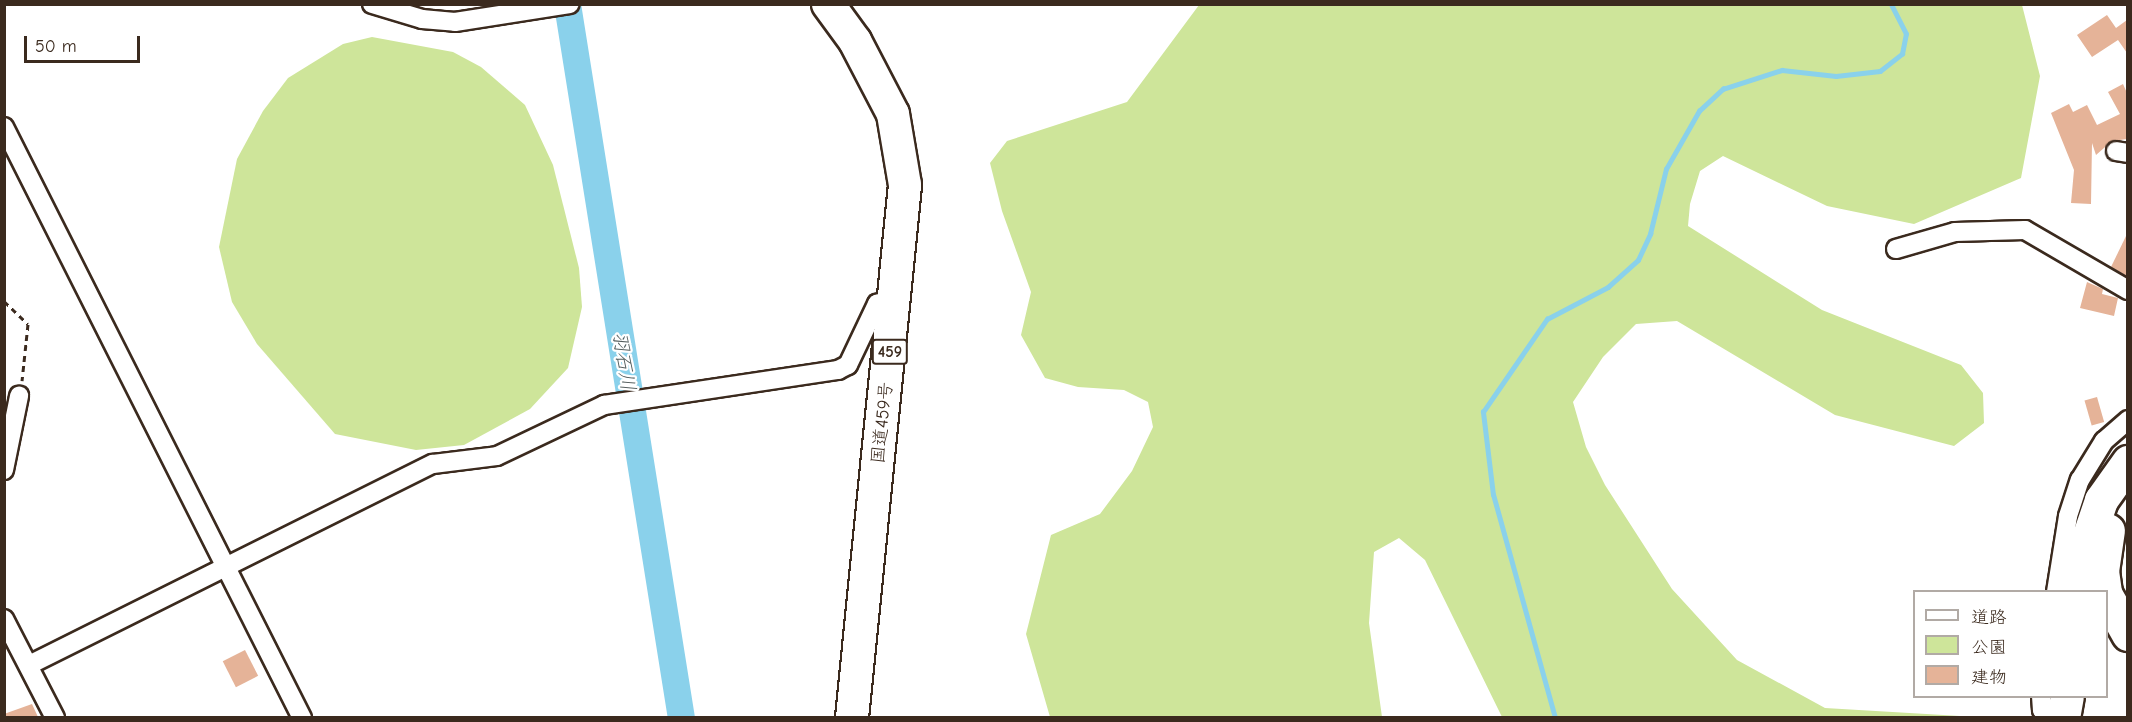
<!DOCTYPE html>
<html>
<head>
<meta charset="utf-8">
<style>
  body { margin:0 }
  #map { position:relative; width:2132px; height:722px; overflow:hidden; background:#fff; font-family:"Comic Neue","Klee One",sans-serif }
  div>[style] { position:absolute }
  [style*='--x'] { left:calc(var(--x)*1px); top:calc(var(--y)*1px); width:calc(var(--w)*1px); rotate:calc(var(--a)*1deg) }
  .green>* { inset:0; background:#cee59a }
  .stream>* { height:4.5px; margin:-2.25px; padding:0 2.25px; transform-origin:2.25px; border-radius:2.25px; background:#8ad1eb }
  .river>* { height:27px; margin:-13.5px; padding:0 13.5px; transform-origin:13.5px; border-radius:13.5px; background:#8ad1eb }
  .building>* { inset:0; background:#e5b398; transform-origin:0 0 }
  .path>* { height:3px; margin-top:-1.5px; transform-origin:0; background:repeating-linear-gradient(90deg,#3b2a1e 0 6px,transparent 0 10.5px) }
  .roads { filter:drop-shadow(2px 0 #3b2a1e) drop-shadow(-2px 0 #3b2a1e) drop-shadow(0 2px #3b2a1e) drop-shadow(0 -2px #3b2a1e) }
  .minor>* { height:18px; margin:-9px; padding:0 9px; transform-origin:9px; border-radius:9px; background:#fff }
  .trunk>* { height:32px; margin:-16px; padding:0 16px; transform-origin:16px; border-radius:16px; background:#fff }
  .motorway>* { height:33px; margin:-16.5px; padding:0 16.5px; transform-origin:16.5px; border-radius:16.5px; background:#fff }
  span { translate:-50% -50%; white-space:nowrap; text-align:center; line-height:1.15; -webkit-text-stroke:4.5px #fff; paint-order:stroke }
  .shield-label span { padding:2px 4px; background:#fff; border:2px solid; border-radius:4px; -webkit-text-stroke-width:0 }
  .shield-label { font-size:16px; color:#3b2a1e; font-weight:700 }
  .street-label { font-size:18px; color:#3b2a1e }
  .water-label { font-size:20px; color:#535c5c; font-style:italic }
  .frame { position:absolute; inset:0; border:6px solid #3b2a1e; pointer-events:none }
  .legend { position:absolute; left:1913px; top:590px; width:195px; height:108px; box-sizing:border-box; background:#fff; border:2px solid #b1aaa5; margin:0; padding:8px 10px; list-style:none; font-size:18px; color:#3b2a1e }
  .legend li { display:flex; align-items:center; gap:12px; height:30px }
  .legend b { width:30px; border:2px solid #b1aaa5 }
  .scale { position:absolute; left:24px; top:36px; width:116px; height:27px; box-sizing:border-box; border:3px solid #3b2a1e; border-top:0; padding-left:8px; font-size:18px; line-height:21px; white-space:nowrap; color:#3b2a1e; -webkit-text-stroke:4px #fff; paint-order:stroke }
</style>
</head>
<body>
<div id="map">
  <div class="green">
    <i style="clip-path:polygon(1199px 5px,2022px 5px,2040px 76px,2021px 178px,1914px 224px,1827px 206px,1723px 156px,1700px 171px,1690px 204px,1688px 226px,1822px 310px,1961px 365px,1983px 393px,1984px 423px,1954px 446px,1835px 415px,1677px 321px,1636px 324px,1603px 357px,1573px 402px,1586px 447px,1605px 485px,1672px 589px,1737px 660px,1825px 708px,1977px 717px,1502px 717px,1425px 560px,1399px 538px,1374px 552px,1369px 623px,1382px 717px,1050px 717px,1026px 634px,1051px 535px,1100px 514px,1132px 471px,1153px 427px,1148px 402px,1124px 390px,1078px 387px,1045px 378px,1021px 335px,1031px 292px,1002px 211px,990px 163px,1007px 141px,1127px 102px)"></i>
    <i style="clip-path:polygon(372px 37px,453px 52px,481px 67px,525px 105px,553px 165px,579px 268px,582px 307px,568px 368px,530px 409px,464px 445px,416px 450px,335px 434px,257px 344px,232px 302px,219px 247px,237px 159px,263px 111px,288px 78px,343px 44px)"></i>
  </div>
  <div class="stream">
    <i style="--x:1555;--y:718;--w:231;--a:-105.5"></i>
    <i style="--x:1493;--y:495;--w:84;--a:-96.9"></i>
    <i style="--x:1483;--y:412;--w:113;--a:-55.5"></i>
    <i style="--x:1547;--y:319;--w:69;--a:-27.7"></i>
    <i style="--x:1608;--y:287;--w:40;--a:-42"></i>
    <i style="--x:1638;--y:260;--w:29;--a:-65"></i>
    <i style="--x:1650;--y:234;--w:67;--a:-76.2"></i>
    <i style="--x:1666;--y:169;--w:67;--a:-60.4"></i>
    <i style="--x:1699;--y:111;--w:33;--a:-43"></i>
    <i style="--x:1723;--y:89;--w:62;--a:-17.9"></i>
    <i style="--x:1782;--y:70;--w:54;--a:6.3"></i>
    <i style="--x:1836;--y:76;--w:44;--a:-6.5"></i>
    <i style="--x:1880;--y:71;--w:28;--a:-38"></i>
    <i style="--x:1902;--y:54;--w:20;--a:-79"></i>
    <i style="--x:1906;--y:34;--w:34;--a:-117"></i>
  </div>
  <div class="river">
    <i style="--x:567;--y:4;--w:723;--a:80.93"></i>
  </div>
  <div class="building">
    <i style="clip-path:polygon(2107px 15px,2116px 28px,2127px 20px,2127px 53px,2118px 40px,2092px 57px,2077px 35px)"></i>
    <i style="clip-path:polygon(2123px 84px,2127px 93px,2127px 139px,2112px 141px,2096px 155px,2092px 143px,2091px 204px,2071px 203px,2074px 170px,2051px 113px,2069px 104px,2073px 112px,2087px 105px,2097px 125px,2120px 114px,2108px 92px)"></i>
    <i style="clip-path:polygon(2127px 234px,2127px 276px,2111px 267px)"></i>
    <i style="clip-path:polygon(2087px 282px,2103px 289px,2102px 294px,2118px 298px,2114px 316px,2080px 308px)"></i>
    <i style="left:2097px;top:397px;width:26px;height:13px;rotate:74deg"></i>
    <i style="left:245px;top:650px;width:29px;height:25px;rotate:63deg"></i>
    <i style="clip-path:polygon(32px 704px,38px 717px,4px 717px,4px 714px)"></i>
  </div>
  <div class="path">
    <i style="--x:4;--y:301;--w:33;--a:44"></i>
    <i style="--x:28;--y:324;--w:57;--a:96"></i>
  </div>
  <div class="roads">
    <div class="minor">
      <i style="--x:372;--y:4;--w:52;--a:16.7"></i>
      <i style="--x:422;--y:19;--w:33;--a:5"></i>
      <i style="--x:455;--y:22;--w:116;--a:-8.9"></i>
      <i style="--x:4;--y:127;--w:662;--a:63.24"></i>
      <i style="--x:2116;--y:151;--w:12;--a:9"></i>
      <i style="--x:1896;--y:249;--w:61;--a:-16.1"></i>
      <i style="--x:1955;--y:232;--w:70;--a:-1.6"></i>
      <i style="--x:2025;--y:230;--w:119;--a:30.2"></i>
      <i style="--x:4;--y:470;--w:76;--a:-78.5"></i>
      <i style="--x:2056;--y:592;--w:77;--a:-81"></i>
      <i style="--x:2068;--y:516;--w:38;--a:-72"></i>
      <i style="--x:2080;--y:480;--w:46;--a:-58.4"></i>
      <i style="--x:2104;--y:441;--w:32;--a:-41"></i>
      <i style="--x:4;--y:619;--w:111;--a:62.7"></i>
      <i style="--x:29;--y:665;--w:451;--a:-26.5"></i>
      <i style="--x:433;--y:464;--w:64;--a:-7.1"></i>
      <i style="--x:497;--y:456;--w:119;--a:-25.5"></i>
      <i style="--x:604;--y:405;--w:237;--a:-8.5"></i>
      <i style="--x:838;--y:370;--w:11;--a:-27"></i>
      <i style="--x:848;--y:365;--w:68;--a:-64.6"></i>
      <i style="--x:877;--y:304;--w:20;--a:-15"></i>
      <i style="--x:2041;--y:696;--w:14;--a:86"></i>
      <i style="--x:2042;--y:710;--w:13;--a:32"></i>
    </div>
    <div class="trunk">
      <i style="--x:828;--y:4;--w:46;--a:53.9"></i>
      <i style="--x:855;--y:41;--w:82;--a:62.5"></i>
      <i style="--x:893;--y:114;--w:72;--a:80.4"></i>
      <i style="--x:905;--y:185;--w:536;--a:95.68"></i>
    </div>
    <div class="motorway">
      <i style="--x:2078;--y:592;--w:42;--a:-81.9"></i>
      <i style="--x:2084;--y:550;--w:53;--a:-71.2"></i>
      <i style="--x:2101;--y:500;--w:47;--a:-54.6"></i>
      <i style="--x:2105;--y:592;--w:21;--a:-98"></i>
      <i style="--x:2102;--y:571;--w:41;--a:-81.7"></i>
      <i style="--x:2106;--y:595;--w:45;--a:60.6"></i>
      <i style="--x:2063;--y:718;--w:22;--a:-80"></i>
    </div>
  </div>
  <div class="shield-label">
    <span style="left:890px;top:352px">459</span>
  </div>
  <div class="street-label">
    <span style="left:883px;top:423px;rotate:-84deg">国道459号</span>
  </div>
  <div class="water-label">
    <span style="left:624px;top:361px;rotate:81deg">羽石川</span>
  </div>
  <div class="frame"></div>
  <ul class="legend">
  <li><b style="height:8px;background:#fff"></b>道路</li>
  <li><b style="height:16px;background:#cee59a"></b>公園</li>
  <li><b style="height:16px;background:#e5b398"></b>建物</li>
  </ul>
  <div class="scale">50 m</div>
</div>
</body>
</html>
